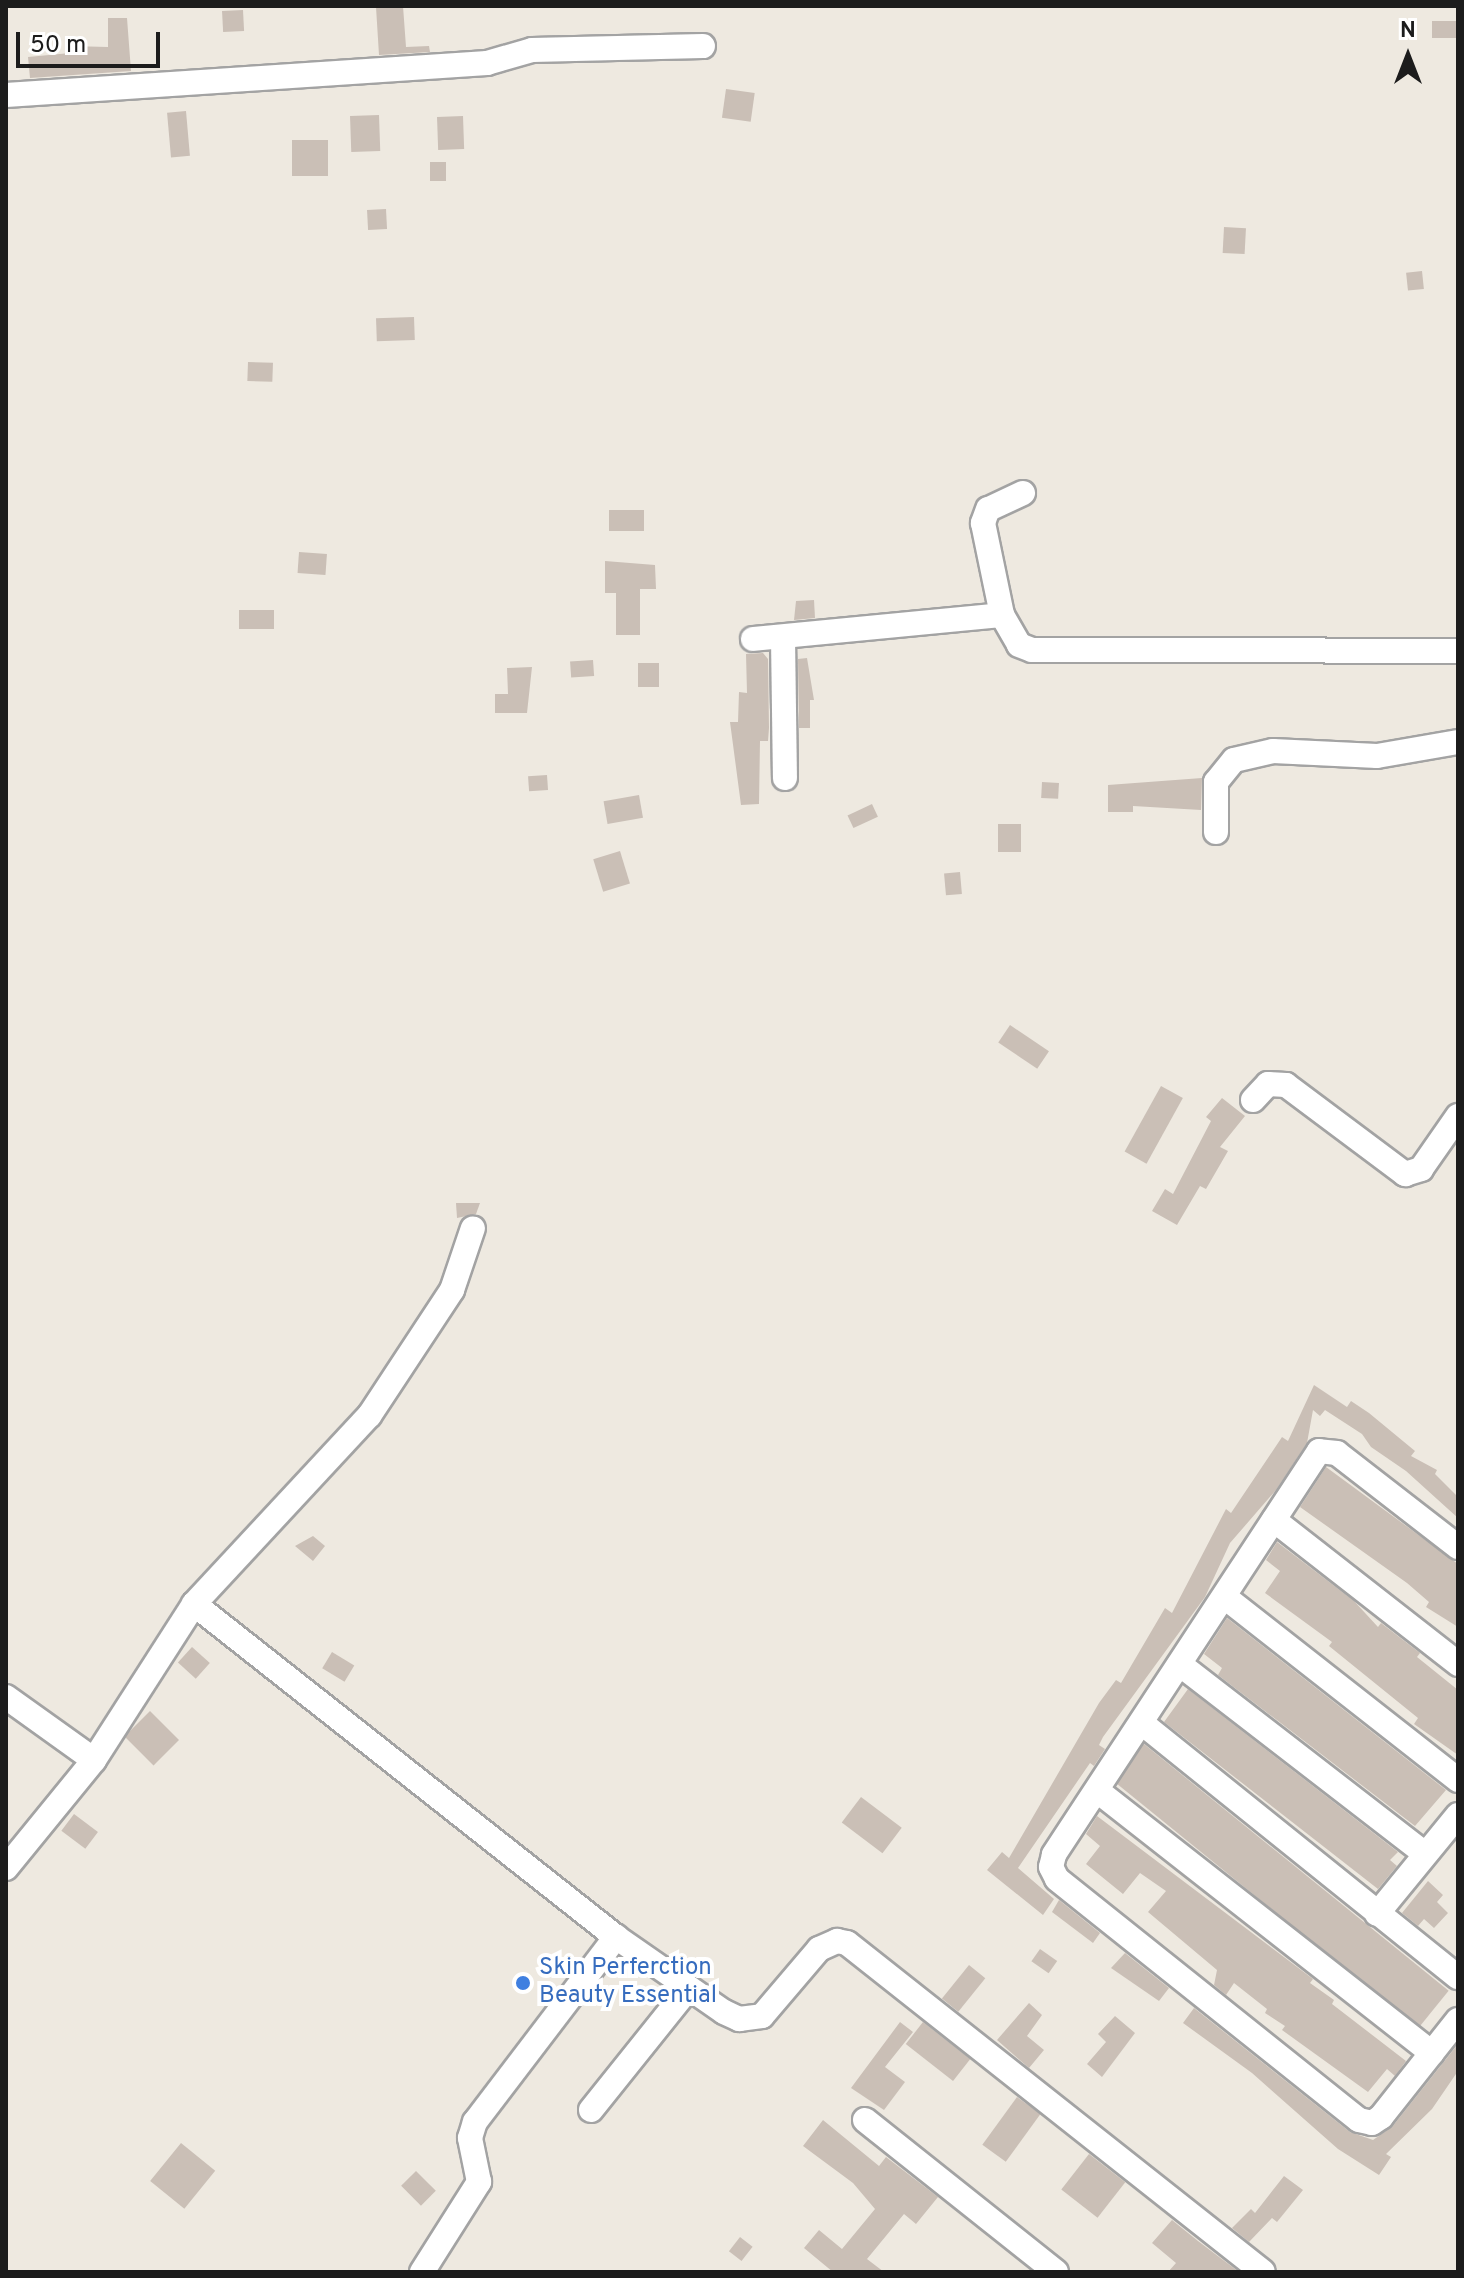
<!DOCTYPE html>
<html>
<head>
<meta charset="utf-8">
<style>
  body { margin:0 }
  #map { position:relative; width:1464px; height:2278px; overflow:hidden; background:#eee9e0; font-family:Overpass,sans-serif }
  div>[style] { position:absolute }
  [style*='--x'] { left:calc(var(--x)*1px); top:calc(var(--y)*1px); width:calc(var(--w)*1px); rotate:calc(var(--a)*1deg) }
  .building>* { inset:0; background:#cabfb6; transform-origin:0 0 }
  .roads { filter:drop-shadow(2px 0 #a3a3a3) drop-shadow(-2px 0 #a3a3a3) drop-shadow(0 2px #a3a3a3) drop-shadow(0 -2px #a3a3a3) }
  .street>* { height:24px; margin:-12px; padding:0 12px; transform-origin:12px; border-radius:12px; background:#fff }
  .dots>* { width:22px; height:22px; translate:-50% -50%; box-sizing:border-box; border:4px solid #fff; border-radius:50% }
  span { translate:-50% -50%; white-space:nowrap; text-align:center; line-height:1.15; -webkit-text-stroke:8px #fff; paint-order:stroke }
  .shop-label { font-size:24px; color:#366cbe }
  .left { translate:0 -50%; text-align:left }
  .frame { position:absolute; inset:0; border:8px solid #1c1c1c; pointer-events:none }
  .north { position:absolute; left:1368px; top:16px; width:80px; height:80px; -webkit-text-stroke:6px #fff; paint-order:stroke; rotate:0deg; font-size:22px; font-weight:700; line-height:32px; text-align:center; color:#1c1c1c }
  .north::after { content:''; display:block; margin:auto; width:28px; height:36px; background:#1c1c1c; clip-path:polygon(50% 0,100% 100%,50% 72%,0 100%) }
  .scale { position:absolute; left:16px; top:32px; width:144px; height:36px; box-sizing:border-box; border:4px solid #1c1c1c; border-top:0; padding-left:10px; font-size:24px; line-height:28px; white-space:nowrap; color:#1c1c1c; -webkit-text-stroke:6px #fff; paint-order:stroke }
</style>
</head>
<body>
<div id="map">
  <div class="building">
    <i style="clip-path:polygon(385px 6px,403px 6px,406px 47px,429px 46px,430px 52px,379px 55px,376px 7px)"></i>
    <i style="left:243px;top:10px;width:21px;height:21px;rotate:87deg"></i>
    <i style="clip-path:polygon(108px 18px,127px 18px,131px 71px,30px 78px,28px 57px,70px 53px,70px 46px,108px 47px)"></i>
    <i style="left:1432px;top:21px;width:26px;height:17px"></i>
    <i style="left:726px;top:89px;width:29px;height:29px;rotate:8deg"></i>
    <i style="left:186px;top:111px;width:45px;height:19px;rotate:85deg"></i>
    <i style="left:379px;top:115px;width:36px;height:29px;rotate:88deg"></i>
    <i style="left:463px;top:116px;width:33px;height:26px;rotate:88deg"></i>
    <i style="left:328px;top:140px;width:36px;height:36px;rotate:90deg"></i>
    <i style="left:430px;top:162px;width:16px;height:19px"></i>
    <i style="left:386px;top:209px;width:20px;height:19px;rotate:87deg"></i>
    <i style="left:1224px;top:227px;width:22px;height:26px;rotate:3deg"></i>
    <i style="left:1422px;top:271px;width:18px;height:16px;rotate:84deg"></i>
    <i style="left:414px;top:317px;width:23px;height:38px;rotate:88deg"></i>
    <i style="left:248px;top:362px;width:25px;height:19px;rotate:2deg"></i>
    <i style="left:609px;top:510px;width:35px;height:21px"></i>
    <i style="left:299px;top:552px;width:28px;height:21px;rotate:4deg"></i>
    <i style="clip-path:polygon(605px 561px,655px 565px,656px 589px,640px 589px,640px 635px,616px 635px,616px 593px,605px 593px)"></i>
    <i style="clip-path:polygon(814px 600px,815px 618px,794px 620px,796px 601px)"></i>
    <i style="left:274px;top:610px;width:19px;height:35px;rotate:90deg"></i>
    <i style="clip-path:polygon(763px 653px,768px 659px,769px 728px,768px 741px,760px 741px,759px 804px,741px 805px,730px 722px,738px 722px,739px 692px,747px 693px,746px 654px)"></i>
    <i style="clip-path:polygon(807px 658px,814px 700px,810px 700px,810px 728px,799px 728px,798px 659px)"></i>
    <i style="left:593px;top:660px;width:16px;height:23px;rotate:86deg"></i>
    <i style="left:638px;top:663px;width:21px;height:24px"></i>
    <i style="clip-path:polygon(532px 667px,527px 713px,495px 713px,495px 694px,508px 694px,507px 668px)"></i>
    <i style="left:547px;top:775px;width:15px;height:19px;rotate:86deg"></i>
    <i style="clip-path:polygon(1202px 778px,1201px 810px,1133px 806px,1133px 812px,1108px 812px,1108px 785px)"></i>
    <i style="left:1042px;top:782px;width:17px;height:16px;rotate:3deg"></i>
    <i style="left:639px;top:795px;width:23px;height:36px;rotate:80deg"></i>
    <i style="left:872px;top:804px;width:14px;height:27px;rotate:65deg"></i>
    <i style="left:1021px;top:824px;width:28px;height:23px;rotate:90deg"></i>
    <i style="left:620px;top:851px;width:34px;height:28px;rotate:73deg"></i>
    <i style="left:960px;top:872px;width:22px;height:16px;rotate:85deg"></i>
    <i style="left:1010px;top:1025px;width:47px;height:21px;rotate:34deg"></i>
    <i style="left:1161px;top:1086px;width:25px;height:75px;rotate:29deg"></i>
    <i style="clip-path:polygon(1222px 1098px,1245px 1116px,1220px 1147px,1228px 1151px,1206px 1189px,1200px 1186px,1177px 1225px,1152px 1211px,1165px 1189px,1173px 1194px,1211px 1121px,1206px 1117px)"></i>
    <i style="clip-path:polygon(456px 1203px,480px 1203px,476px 1214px,457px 1218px)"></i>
    <i style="clip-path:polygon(1314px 1385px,1347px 1407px,1351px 1401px,1369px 1413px,1415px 1451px,1411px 1456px,1437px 1470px,1435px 1474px,1458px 1497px,1458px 1518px,1406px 1471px,1371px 1447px,1362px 1434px,1325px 1410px,1320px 1416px,1313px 1410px,1307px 1443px,1276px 1490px,1230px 1543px,1205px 1597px,1103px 1737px,1099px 1745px,1105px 1749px,1094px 1766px,1090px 1763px,1018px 1868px,1054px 1899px,1043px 1915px,987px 1870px,1002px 1852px,1009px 1858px,1099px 1703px,1116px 1680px,1121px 1683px,1165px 1608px,1172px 1613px,1226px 1509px,1231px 1513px,1282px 1437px,1288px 1441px)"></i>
    <i style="clip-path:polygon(1326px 1467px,1458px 1564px,1458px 1627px,1426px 1607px,1429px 1602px,1407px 1583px,1300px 1507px)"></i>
    <i style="clip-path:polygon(313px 1536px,325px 1546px,313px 1561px,295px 1546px)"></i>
    <i style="clip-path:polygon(1277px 1542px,1354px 1601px,1378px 1627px,1381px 1623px,1420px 1653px,1417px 1657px,1458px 1690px,1458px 1755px,1414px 1724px,1418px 1718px,1329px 1646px,1332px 1642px,1265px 1593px,1280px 1571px,1266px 1560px)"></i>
    <i style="clip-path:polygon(1227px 1618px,1446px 1790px,1415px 1826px,1218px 1675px,1222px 1668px,1204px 1654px)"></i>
    <i style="left:192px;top:1647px;width:24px;height:21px;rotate:42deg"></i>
    <i style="left:332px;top:1652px;width:26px;height:19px;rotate:31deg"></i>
    <i style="clip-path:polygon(1188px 1689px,1398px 1852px,1390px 1860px,1397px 1866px,1378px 1889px,1164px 1722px)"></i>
    <i style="left:150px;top:1711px;width:41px;height:36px;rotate:45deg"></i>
    <i style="left:1144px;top:1744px;width:392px;height:48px;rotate:39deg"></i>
    <i style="left:861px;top:1797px;width:51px;height:32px;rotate:37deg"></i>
    <i style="left:74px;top:1814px;width:30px;height:21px;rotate:37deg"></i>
    <i style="clip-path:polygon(1097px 1816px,1313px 1979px,1310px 1983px,1334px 2000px,1332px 2004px,1406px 2061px,1395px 2076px,1387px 2069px,1368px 2092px,1282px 2030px,1285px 2026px,1265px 2013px,1267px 2009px,1234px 1983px,1226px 1995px,1214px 1985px,1217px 1970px,1148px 1912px,1166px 1891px,1140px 1873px,1123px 1894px,1086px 1864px,1100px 1846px,1086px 1834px)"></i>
    <i style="clip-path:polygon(1428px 1881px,1443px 1895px,1437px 1902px,1448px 1913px,1434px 1928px,1424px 1919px,1418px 1926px,1402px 1913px)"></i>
    <i style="clip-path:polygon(1059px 1900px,1100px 1933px,1093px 1943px,1052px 1912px)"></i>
    <i style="left:1040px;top:1949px;width:21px;height:15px;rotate:35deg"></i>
    <i style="clip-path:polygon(1125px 1953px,1169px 1988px,1159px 2001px,1111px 1968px)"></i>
    <i style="left:969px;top:1965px;width:21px;height:43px;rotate:39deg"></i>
    <i style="clip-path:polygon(1029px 2003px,1042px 2015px,1027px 2036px,1044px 2050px,1029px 2068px,997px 2040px)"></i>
    <i style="clip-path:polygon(1194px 2008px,1350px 2132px,1373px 2140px,1392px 2127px,1458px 2044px,1458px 2071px,1432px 2109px,1386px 2154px,1391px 2157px,1379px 2175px,1338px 2149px,1252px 2073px,1183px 2023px)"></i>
    <i style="clip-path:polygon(1115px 2016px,1135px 2033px,1102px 2077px,1087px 2064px,1106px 2042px,1098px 2034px)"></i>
    <i style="clip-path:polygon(900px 2022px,913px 2032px,885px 2067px,905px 2082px,884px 2110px,851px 2088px)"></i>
    <i style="left:923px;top:2022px;width:60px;height:28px;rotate:38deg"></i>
    <i style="left:1017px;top:2097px;width:29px;height:59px;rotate:36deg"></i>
    <i style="clip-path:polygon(823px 2120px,879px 2166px,886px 2157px,938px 2197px,916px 2224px,904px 2214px,867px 2259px,884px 2272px,833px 2272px,804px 2248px,819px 2230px,842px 2249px,875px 2209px,853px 2183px,803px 2146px)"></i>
    <i style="left:181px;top:2143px;width:44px;height:49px;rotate:39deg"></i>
    <i style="left:1089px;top:2154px;width:46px;height:45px;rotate:38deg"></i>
    <i style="left:416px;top:2171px;width:28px;height:21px;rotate:45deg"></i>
    <i style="clip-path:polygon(1284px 2176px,1303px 2190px,1277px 2222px,1272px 2218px,1249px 2242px,1232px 2228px,1251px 2209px,1255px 2213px)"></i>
    <i style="clip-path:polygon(1172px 2220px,1198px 2241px,1239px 2272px,1168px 2272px,1176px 2263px,1152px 2243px)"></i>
    <i style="left:740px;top:2237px;width:16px;height:18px;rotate:38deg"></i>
  </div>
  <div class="roads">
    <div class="street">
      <i style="--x:6;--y:95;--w:482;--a:-3.8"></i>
      <i style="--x:487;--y:63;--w:47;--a:-16.1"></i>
      <i style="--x:532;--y:50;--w:171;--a:-1.3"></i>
      <i style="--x:1023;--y:493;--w:38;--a:155"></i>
      <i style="--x:988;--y:509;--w:15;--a:110"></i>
      <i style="--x:983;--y:523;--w:94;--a:78.3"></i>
      <i style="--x:1002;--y:615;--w:34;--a:60"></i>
      <i style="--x:1019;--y:645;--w:14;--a:21"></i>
      <i style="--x:1032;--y:650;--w:426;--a:0.1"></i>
      <i style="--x:783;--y:638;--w:140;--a:89.2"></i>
      <i style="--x:753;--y:639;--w:250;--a:-5.5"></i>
      <i style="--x:1216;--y:832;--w:50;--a:-90"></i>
      <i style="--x:1216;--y:782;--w:28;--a:-51"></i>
      <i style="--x:1234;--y:760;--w:40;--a:-13"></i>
      <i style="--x:1273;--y:751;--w:104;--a:2.8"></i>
      <i style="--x:1377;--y:756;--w:82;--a:-9.8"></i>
      <i style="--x:1253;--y:1100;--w:22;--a:-47"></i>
      <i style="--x:1268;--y:1084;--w:18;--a:3"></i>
      <i style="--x:1286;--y:1085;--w:149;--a:36.8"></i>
      <i style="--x:1405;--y:1174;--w:17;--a:-17"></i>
      <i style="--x:1421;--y:1169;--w:65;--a:-55.1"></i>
      <i style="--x:1274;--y:1520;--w:234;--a:38"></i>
      <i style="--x:1458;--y:1547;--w:153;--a:-142.2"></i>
      <i style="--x:1337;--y:1453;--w:18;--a:-174"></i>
      <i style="--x:1319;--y:1451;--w:483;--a:123.3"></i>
      <i style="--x:1054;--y:1855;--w:12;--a:104"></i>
      <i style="--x:1051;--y:1867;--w:13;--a:63"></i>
      <i style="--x:1057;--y:1879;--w:386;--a:38.6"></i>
      <i style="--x:1359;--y:2120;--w:13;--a:13"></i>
      <i style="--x:1372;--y:2123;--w:11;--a:-34"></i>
      <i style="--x:1381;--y:2117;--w:124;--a:-51.6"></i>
      <i style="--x:1226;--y:1598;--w:295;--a:38.1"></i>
      <i style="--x:194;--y:1604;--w:538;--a:38.28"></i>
      <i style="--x:616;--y:1937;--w:131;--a:34.8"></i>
      <i style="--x:724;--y:2012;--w:17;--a:25"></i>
      <i style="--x:739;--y:2019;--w:23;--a:-7"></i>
      <i style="--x:762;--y:2016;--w:88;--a:-49.6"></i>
      <i style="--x:819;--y:1949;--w:20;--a:-24"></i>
      <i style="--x:837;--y:1941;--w:10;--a:11"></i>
      <i style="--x:847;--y:1943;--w:530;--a:38.34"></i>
      <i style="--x:1182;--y:1666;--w:306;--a:37.7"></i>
      <i style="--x:6;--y:1697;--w:108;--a:35.6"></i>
      <i style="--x:1143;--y:1724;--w:404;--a:38.8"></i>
      <i style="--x:1099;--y:1792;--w:423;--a:38.1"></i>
      <i style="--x:6;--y:1868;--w:139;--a:-50.8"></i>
      <i style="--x:94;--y:1760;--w:185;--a:-57.3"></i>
      <i style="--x:194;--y:1604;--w:257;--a:-47.1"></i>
      <i style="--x:369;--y:1416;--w:151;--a:-56.6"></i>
      <i style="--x:452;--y:1290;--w:65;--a:-71.3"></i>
      <i style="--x:1377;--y:1914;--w:128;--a:-50.7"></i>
      <i style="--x:591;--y:2110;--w:155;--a:-51.3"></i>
      <i style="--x:865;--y:2120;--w:244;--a:38.5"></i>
      <i style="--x:422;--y:2272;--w:107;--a:-57.7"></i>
      <i style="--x:479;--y:2182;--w:45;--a:-101.6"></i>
      <i style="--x:470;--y:2138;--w:17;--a:-73"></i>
      <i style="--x:475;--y:2122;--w:233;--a:-52.7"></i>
    </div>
  </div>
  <div class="dots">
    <i style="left:523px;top:1983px;background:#3f7fe0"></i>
  </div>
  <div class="shop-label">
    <span class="left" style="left:539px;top:1983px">Skin Perferction<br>Beauty Essential</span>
  </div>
  <div class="frame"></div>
  <div class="north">N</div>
  <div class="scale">50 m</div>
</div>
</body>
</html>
